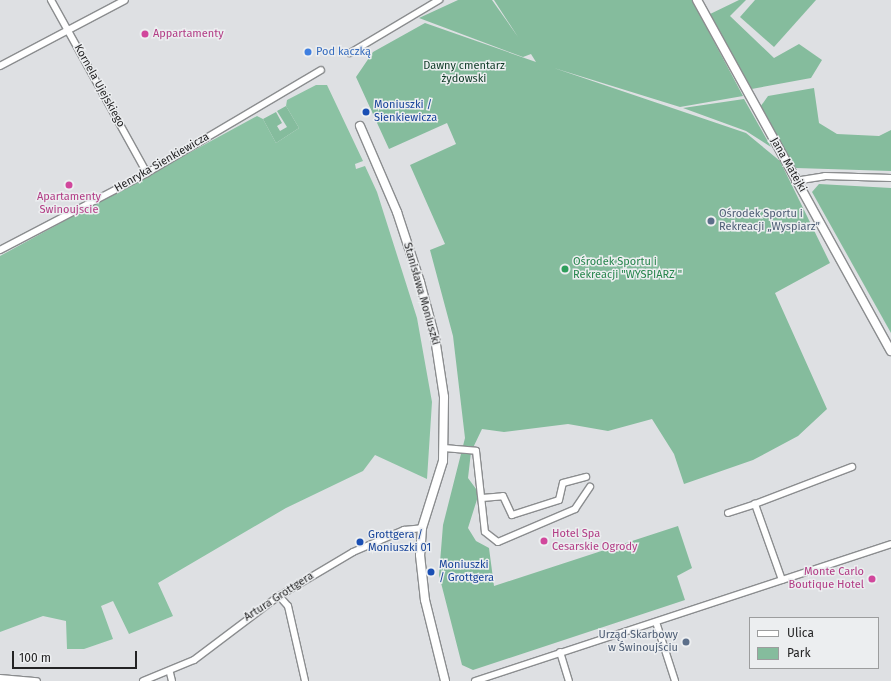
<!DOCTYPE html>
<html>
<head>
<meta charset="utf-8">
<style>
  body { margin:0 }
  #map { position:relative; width:891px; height:681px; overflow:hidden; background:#dee0e3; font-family:"Fira Sans",sans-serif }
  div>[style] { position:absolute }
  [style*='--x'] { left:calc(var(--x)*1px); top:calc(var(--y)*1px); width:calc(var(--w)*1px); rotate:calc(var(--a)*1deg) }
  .green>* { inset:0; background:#85bc9d }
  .forest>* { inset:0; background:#8bc2a3 }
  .roads { filter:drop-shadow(1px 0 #8b8d8f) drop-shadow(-1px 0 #8b8d8f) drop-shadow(0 1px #8b8d8f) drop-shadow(0 -1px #8b8d8f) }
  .minor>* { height:6px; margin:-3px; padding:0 3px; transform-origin:3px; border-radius:3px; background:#fff }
  .tertiary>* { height:8px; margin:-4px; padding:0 4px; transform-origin:4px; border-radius:4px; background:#fff }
  .dots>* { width:11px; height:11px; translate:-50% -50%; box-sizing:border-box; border:2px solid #eceef0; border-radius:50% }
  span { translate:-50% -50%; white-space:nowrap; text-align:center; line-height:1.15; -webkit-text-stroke:3px #eceef0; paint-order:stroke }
  .hotel-label { font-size:11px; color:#b23c85 }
  .left { translate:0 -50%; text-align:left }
  .right { translate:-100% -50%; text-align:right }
  .shop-label { font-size:11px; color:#366cbe }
  .park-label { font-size:11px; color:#0c3924 }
  .street-label { font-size:11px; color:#232324 }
  .transit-label { font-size:11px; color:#164399 }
  .service-label { font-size:11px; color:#4e5e75 }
  .leisure-label { font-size:11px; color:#27864d }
  .legend { position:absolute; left:749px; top:617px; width:130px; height:52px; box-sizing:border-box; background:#eceef0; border:1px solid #9c9d9e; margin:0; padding:5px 7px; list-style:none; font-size:12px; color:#232324 }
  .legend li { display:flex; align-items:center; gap:8px; height:20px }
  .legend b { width:20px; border:1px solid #9c9d9e }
  .scale { position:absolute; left:12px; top:651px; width:125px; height:18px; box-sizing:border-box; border:2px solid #232324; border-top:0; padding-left:5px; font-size:12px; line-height:14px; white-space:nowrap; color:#232324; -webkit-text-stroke:3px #eceef0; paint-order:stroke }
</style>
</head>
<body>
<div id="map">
  <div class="green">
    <i style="clip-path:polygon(458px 0,492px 0,518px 37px,494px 0,692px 0,743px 96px,680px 107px,554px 68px,746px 133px,780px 161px,830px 263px,775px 293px,827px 409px,798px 436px,753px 460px,684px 484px,674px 454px,652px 419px,608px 431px,568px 424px,504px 432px,482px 429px,471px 452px,468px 478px,479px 493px,468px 528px,476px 541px,489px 548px,494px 586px,678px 526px,692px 568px,677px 576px,685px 600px,473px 670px,462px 665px,439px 575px,443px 525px,465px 438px,453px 336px,430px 250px,445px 244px,410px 165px,456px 144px,447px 123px,389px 149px,356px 77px,373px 52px,425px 23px,536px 62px,531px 54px,523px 57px,419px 18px)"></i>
    <i style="clip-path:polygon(739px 0,746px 0,730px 16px,774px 58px,799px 44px,822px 60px,811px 78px,746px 90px,706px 16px)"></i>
    <i style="clip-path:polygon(755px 0,816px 0,774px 47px,740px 17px)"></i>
    <i style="clip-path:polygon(814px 88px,819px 123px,837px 134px,879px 136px,891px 130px,891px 171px,796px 168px,758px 110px,768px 96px)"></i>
    <i style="clip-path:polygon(744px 99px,771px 147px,746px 131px,683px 108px)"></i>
    <i style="clip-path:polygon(286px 106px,299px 128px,276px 143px,263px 119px,276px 112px,282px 123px,277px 126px,280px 131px,287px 127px,277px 111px)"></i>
    <i style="clip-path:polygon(819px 184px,891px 188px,891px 333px,812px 192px)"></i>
  </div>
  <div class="forest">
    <i style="clip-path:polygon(316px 85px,327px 85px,363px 161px,355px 164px,356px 169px,365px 166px,377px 192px,417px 318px,432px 402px,427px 479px,375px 455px,363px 471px,286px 508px,158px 583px,173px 616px,129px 634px,113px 601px,101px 606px,113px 639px,84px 649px,67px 649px,66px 621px,43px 616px,0 632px,0 256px,257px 116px,263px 119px,276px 143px,299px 128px,286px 106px,287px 100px)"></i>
  </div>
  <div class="roads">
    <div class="minor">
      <i style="--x:51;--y:0;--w:198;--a:61"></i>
      <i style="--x:350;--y:53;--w:104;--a:-30.8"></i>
      <i style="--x:0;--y:66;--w:141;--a:-27.8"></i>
      <i style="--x:795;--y:181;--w:30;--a:-9"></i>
      <i style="--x:825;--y:176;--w:66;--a:1.7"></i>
      <i style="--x:0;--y:250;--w:166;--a:-27.6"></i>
      <i style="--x:147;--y:173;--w:202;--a:-30.6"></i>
      <i style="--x:444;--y:448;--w:32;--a:5"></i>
      <i style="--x:476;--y:451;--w:81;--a:83.7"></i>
      <i style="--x:485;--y:532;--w:16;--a:38"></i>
      <i style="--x:498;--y:542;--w:84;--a:-23.2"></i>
      <i style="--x:575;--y:509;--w:27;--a:-56"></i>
      <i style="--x:482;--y:498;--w:21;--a:-5"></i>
      <i style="--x:503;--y:496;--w:21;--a:65"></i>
      <i style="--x:512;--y:515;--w:49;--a:-17.7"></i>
      <i style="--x:559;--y:500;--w:17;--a:-77"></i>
      <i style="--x:563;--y:483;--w:24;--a:-15"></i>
      <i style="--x:728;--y:513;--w:28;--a:-18"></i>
      <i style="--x:782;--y:580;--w:81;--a:-109.6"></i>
      <i style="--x:755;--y:504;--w:104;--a:-20.9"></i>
      <i style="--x:279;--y:596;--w:13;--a:48"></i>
      <i style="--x:288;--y:606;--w:77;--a:77.2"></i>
      <i style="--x:656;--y:622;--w:62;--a:72.1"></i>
      <i style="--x:560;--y:652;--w:30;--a:73"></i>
      <i style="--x:170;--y:673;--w:8;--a:76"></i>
      <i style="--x:0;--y:678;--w:37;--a:5"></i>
      <i style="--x:143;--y:681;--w:55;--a:-22.4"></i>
      <i style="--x:194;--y:660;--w:106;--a:-37"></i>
      <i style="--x:279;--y:596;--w:86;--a:-30.7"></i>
      <i style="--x:353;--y:552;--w:56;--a:-23.3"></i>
      <i style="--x:404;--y:530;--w:18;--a:-6"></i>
      <i style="--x:475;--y:681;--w:438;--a:-18.2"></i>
    </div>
    <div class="tertiary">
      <i style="--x:697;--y:0;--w:401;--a:61.1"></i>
      <i style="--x:360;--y:126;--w:94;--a:66.7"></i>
      <i style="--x:397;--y:212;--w:74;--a:71.8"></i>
      <i style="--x:420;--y:282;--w:58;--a:75"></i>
      <i style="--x:435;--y:338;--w:60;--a:81.3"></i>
      <i style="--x:444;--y:397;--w:64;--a:90.9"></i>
      <i style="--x:443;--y:461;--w:70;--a:107.4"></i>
      <i style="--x:422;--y:528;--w:27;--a:94"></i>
      <i style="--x:420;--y:555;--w:45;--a:83.7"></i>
      <i style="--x:425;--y:600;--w:83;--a:76.1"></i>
    </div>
  </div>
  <div class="dots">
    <i style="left:145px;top:34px;background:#d1479c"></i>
    <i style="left:308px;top:52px;background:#3f7fe0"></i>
    <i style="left:366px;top:112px;background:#1a4fb4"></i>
    <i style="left:69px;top:185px;background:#d1479c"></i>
    <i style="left:711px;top:221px;background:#5c6f8a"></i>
    <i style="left:565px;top:269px;background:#2e9e5b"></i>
    <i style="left:544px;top:541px;background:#d1479c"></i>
    <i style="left:360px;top:542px;background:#1a4fb4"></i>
    <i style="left:431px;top:572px;background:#1a4fb4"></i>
    <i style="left:872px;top:579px;background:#d1479c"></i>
    <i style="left:686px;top:642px;background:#5c6f8a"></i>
  </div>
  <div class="hotel-label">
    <span class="left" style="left:153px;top:34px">Appartamenty</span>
    <span style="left:69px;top:204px">Apartamenty<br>Swinoujscie</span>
    <span class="left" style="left:552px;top:541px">Hotel Spa<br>Cesarskie Ogrody</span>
    <span class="right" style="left:864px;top:579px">Monte Carlo<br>Boutique Hotel</span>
  </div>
  <div class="shop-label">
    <span class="left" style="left:316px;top:52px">Pod kaczką</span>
  </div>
  <div class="park-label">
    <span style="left:464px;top:73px">Dawny cmentarz<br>żydowski</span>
  </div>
  <div class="street-label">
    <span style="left:99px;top:86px;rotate:61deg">Kornela Ujejskiego</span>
    <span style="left:162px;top:163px;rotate:-30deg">Henryka Sienkiewicza</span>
    <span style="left:788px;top:165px;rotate:60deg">Jana Matejki</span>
    <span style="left:421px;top:294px;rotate:74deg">Stanisława Moniuszki</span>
    <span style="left:279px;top:597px;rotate:-33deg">Artura Grottgera</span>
  </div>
  <div class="transit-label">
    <span class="left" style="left:374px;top:112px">Moniuszki /<br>Sienkiewicza</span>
    <span class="left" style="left:368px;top:542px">Grottgera /<br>Moniuszki 01</span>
    <span class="left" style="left:439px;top:572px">Moniuszki<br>/ Grottgera</span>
  </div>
  <div class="service-label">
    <span class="left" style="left:719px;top:221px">Ośrodek Sportu i<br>Rekreacji „Wyspiarz”</span>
    <span class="right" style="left:678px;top:642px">Urząd Skarbowy<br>w Świnoujściu</span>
  </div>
  <div class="leisure-label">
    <span class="left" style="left:573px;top:269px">Ośrodek Sportu i<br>Rekreacji "WYSPIARZ "</span>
  </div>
  <ul class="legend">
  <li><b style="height:5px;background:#fff"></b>Ulica</li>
  <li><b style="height:11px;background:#85bc9d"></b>Park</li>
  </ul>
  <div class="scale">100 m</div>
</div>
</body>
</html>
